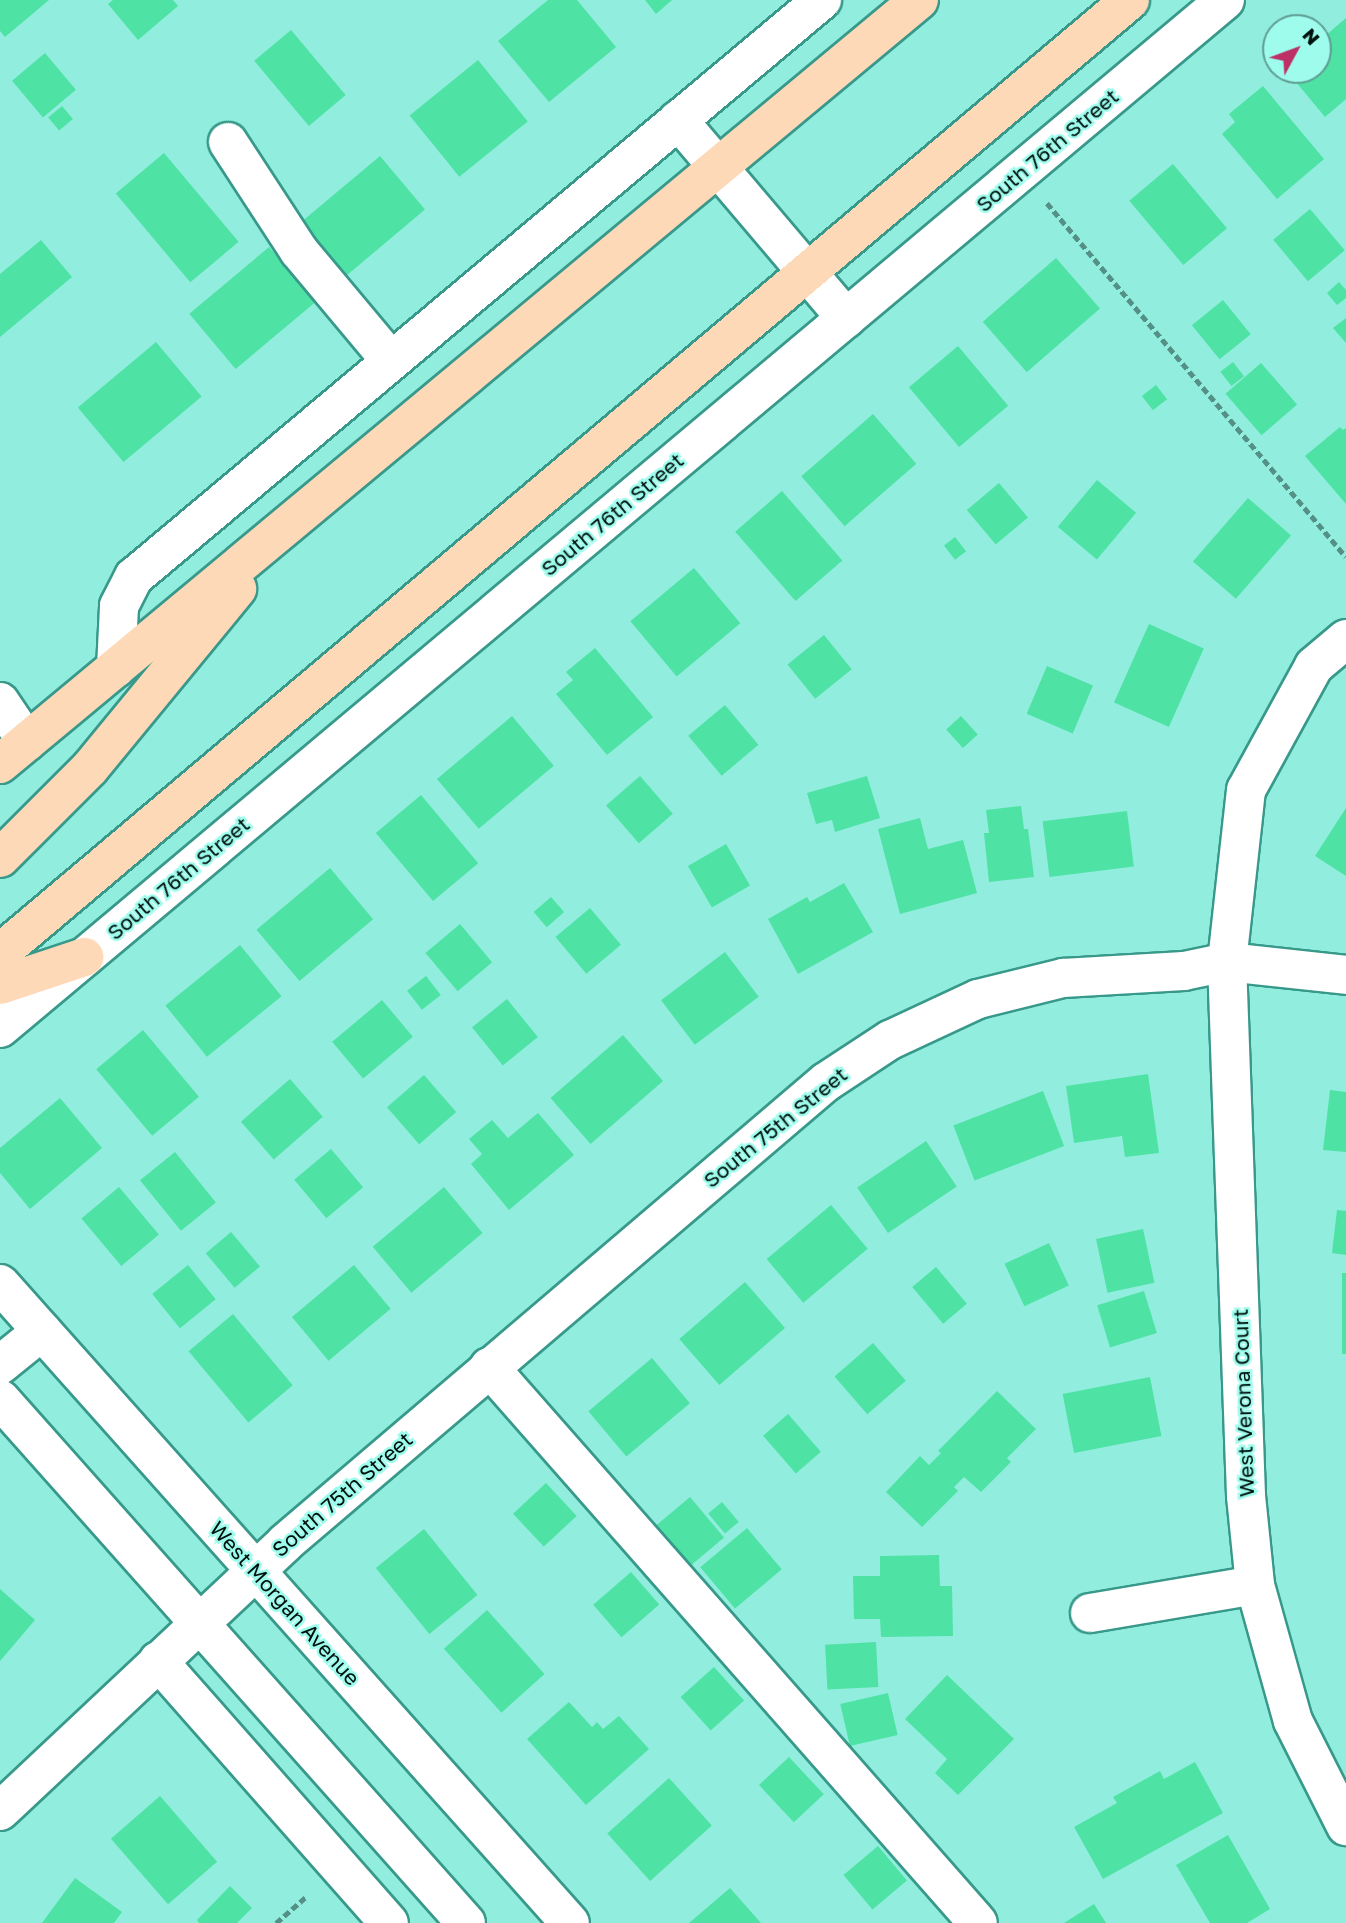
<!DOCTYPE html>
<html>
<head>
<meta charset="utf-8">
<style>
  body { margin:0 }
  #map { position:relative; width:1346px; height:1923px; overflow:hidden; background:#91eede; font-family:"Golos Text",sans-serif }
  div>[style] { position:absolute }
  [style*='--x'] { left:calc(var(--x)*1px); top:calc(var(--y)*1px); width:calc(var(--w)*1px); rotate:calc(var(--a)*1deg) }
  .building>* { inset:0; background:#4ee2a5; transform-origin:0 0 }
  .path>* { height:4.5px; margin-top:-2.25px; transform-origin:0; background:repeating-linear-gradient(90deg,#549086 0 7px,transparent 0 10.5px) }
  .roads { filter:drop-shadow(2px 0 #38998b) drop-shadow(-2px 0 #38998b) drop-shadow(0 2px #38998b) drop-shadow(0 -2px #38998b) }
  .minor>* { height:38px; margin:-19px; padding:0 19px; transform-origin:19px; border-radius:19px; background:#fff }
  .major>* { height:38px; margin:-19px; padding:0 19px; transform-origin:19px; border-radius:19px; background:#fed9b8 }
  span { translate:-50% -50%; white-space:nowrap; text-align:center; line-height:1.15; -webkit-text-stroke:5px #9efcec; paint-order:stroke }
  .street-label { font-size:21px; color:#00100d }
  .north { position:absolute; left:1262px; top:14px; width:70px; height:70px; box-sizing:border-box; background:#9efcec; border:2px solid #5f9e93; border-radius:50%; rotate:49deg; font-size:19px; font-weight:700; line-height:28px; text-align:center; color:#00100d }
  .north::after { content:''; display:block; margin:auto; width:24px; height:32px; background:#bd3167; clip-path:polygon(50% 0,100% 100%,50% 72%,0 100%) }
</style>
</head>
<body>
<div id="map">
  <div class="building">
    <i style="clip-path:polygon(0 0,49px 0,5px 37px,0 31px)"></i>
    <i style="clip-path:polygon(113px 0,173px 0,178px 6px,138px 40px,108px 4px)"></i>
    <i style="clip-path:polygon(548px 0,577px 0,616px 47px,549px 102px,498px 41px)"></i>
    <i style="clip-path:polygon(645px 0,672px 0,656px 14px)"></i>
    <i style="clip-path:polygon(1346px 18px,1346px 99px,1325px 117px,1286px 70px,1318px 70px,1318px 42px)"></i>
    <i style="left:291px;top:30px;width:85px;height:48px;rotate:50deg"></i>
    <i style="left:45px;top:53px;width:48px;height:43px;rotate:50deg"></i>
    <i style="left:478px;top:60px;width:79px;height:88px;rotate:51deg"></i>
    <i style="clip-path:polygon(1263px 86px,1324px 159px,1277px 199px,1222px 134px,1235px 122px,1229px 114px)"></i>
    <i style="left:62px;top:106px;width:17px;height:18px;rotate:50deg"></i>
    <i style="left:164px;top:153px;width:116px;height:63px;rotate:50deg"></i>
    <i style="left:380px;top:156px;width:70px;height:102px;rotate:50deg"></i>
    <i style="left:1173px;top:164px;width:84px;height:57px;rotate:50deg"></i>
    <i style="left:1310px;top:209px;width:54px;height:48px;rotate:50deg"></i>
    <i style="clip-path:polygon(41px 240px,72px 277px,0 337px,0 274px)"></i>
    <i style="left:269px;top:247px;width:72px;height:104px;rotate:50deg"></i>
    <i style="left:1056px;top:258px;width:67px;height:97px;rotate:49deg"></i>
    <i style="clip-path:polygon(1339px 282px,1346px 290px,1346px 298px,1337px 305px,1327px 293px)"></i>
    <i style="left:1223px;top:300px;width:44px;height:40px;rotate:51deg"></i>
    <i style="clip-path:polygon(1346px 318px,1346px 343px,1333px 328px)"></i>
    <i style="left:156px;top:342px;width:71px;height:102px;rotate:50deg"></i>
    <i style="left:958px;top:346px;width:78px;height:64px;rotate:50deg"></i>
    <i style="left:1233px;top:362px;width:18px;height:16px;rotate:52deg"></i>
    <i style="left:1261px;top:363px;width:55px;height:47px;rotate:49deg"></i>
    <i style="left:1156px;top:385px;width:18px;height:18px;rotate:52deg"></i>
    <i style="left:873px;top:414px;width:66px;height:95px;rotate:49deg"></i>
    <i style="clip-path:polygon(1340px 427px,1343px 430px,1346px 428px,1346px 504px,1305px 456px)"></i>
    <i style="left:1097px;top:480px;width:51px;height:61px;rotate:40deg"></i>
    <i style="left:999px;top:483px;width:45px;height:42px;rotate:50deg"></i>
    <i style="left:782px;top:491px;width:92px;height:62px;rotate:49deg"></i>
    <i style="left:1248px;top:498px;width:57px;height:84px;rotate:41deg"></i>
    <i style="left:955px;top:537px;width:18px;height:14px;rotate:52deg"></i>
    <i style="left:694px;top:568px;width:72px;height:83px;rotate:50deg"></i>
    <i style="left:1149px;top:624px;width:60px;height:86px;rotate:24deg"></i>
    <i style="left:824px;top:635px;width:44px;height:47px;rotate:51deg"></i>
    <i style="clip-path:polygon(595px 648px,653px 717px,607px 755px,556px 694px,573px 680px,566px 672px)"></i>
    <i style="left:1047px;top:666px;width:50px;height:52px;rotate:23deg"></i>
    <i style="left:725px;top:705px;width:52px;height:48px;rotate:50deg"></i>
    <i style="left:512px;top:716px;width:65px;height:98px;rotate:50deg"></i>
    <i style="left:961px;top:716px;width:25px;height:20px;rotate:48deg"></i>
    <i style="left:640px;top:776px;width:50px;height:45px;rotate:49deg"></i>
    <i style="clip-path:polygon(867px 776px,880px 818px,835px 832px,832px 820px,816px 824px,807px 793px)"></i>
    <i style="left:421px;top:795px;width:89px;height:59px;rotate:50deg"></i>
    <i style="clip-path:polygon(1021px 806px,1024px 829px,1028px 829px,1034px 877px,989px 882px,984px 833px,989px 833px,986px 810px)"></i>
    <i style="clip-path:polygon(1346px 808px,1346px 876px,1315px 856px)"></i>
    <i style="left:1127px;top:811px;width:56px;height:85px;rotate:83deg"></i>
    <i style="clip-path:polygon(920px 818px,928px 849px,963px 840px,977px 893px,900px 914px,878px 829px)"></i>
    <i style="left:726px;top:844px;width:48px;height:44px;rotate:60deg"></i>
    <i style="left:330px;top:868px;width:67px;height:96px;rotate:50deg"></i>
    <i style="clip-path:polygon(844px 883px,873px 932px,798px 974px,768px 919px,807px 897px,810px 902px)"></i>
    <i style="left:551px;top:897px;width:20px;height:23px;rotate:49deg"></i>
    <i style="left:590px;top:908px;width:48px;height:45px;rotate:50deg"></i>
    <i style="left:460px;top:924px;width:50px;height:45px;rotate:50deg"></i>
    <i style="left:240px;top:945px;width:66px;height:96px;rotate:51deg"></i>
    <i style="left:725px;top:952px;width:56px;height:80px;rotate:53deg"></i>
    <i style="left:426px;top:976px;width:24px;height:24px;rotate:52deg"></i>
    <i style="left:507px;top:999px;width:49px;height:45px;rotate:51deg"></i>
    <i style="left:382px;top:1000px;width:48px;height:65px;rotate:50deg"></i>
    <i style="left:143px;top:1030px;width:87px;height:61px;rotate:50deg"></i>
    <i style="left:623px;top:1035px;width:61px;height:96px;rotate:49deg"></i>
    <i style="clip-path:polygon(1148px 1074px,1159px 1153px,1125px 1157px,1122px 1136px,1074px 1143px,1066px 1086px)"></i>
    <i style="left:424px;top:1075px;width:49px;height:49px;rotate:49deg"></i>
    <i style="left:290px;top:1079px;width:50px;height:65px;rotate:49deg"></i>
    <i style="clip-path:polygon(1330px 1090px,1346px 1092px,1346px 1152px,1323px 1150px)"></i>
    <i style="left:1043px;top:1091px;width:59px;height:96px;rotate:69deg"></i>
    <i style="clip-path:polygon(60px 1098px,102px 1148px,30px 1209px,0 1173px,0 1148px)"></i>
    <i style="clip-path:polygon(538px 1113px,574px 1155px,509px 1210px,471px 1164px,482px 1154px,469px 1139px,492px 1120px,508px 1138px)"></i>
    <i style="left:926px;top:1141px;width:55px;height:83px;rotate:56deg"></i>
    <i style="left:331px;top:1149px;width:50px;height:48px;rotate:50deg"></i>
    <i style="left:175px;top:1152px;width:65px;height:45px;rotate:51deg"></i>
    <i style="left:119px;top:1187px;width:62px;height:49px;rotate:50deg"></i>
    <i style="left:444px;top:1187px;width:60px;height:93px;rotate:50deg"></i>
    <i style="left:831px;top:1205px;width:57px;height:84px;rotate:50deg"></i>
    <i style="clip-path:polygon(1337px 1210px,1346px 1211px,1346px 1255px,1332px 1253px)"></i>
    <i style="left:1143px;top:1229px;width:55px;height:48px;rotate:78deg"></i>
    <i style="left:231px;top:1232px;width:45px;height:33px;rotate:50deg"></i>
    <i style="left:1049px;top:1243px;width:47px;height:49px;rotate:65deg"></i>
    <i style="left:188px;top:1265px;width:44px;height:46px;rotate:51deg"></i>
    <i style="left:354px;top:1265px;width:57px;height:81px;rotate:50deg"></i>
    <i style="left:936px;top:1267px;width:48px;height:31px;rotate:50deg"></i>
    <i style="left:1342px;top:1273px;width:4px;height:81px"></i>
    <i style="left:745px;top:1282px;width:61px;height:87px;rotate:49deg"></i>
    <i style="left:1144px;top:1291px;width:44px;height:49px;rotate:73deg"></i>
    <i style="left:233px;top:1314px;width:93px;height:58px;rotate:50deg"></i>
    <i style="left:873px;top:1343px;width:50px;height:51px;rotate:49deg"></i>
    <i style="left:652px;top:1358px;width:59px;height:83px;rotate:50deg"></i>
    <i style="left:1150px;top:1377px;width:60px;height:89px;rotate:79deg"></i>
    <i style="clip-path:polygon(997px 1391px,1036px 1429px,1007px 1458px,1011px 1462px,981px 1492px,964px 1477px,954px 1487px,958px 1491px,922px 1527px,886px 1492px,920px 1456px,929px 1465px,941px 1453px,938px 1451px)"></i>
    <i style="left:788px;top:1414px;width:50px;height:33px;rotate:49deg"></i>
    <i style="left:546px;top:1483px;width:45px;height:45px;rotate:47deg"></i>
    <i style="left:690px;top:1497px;width:53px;height:45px;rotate:50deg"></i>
    <i style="left:722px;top:1502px;width:26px;height:18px;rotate:50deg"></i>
    <i style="left:747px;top:1528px;width:54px;height:61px;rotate:50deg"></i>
    <i style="left:424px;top:1529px;width:85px;height:62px;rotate:51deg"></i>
    <i style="clip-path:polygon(939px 1555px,940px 1586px,952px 1586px,953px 1636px,881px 1637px,880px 1619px,854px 1619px,853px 1576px,880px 1576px,880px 1556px)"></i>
    <i style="left:631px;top:1572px;width:43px;height:50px;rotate:49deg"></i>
    <i style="clip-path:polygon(0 1589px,35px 1620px,0 1661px)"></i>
    <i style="left:487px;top:1610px;width:86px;height:58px;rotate:48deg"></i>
    <i style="left:876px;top:1642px;width:45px;height:51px;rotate:87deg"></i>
    <i style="left:714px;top:1667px;width:45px;height:45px;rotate:48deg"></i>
    <i style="clip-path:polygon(947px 1675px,1014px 1739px,958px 1795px,935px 1773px,947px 1759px,905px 1719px)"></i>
    <i style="left:888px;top:1693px;width:43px;height:49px;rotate:77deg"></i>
    <i style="clip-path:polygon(569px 1702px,592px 1727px,597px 1722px,603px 1729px,619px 1716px,649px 1749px,586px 1805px,527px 1739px)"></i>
    <i style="left:789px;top:1757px;width:51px;height:41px;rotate:47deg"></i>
    <i style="clip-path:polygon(1195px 1762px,1223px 1813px,1103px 1879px,1074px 1827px,1117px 1803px,1113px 1797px,1160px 1771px,1164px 1779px)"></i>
    <i style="left:669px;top:1778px;width:64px;height:83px;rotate:48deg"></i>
    <i style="left:160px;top:1796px;width:87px;height:65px;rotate:49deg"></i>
    <i style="clip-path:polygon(1228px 1835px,1270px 1909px,1247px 1923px,1210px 1923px,1176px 1865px)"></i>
    <i style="left:878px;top:1846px;width:45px;height:45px;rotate:50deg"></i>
    <i style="clip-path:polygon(75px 1878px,122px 1912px,114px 1923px,42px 1923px)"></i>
    <i style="clip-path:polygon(230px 1886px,252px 1908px,237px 1923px,199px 1923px,197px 1920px)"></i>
    <i style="clip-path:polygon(730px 1888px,761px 1923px,689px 1923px)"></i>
    <i style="clip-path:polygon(1094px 1904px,1106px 1923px,1064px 1923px)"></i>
  </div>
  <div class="path">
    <i style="--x:1047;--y:203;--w:463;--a:49.8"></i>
    <i style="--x:276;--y:1923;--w:41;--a:-41.1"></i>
  </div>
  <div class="roads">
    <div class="minor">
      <i style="--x:678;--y:120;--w:260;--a:49.7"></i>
      <i style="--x:228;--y:142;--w:130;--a:56.9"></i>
      <i style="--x:299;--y:251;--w:143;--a:50.1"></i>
      <i style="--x:1346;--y:639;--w:42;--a:139.8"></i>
      <i style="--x:1314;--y:666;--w:141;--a:118.7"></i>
      <i style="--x:1246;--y:790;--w:173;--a:96.3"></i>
      <i style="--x:1227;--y:962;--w:534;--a:87.96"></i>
      <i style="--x:1246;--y:1496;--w:89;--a:84.2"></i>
      <i style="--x:1255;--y:1585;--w:141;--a:74.4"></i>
      <i style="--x:1293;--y:1721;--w:118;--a:63.2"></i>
      <i style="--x:116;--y:668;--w:62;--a:-87.2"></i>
      <i style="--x:119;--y:606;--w:33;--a:-63"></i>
      <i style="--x:134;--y:577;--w:898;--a:-39.99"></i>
      <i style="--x:0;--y:702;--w:48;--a:56"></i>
      <i style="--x:0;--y:1028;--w:1599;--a:-40"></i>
      <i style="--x:0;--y:1284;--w:856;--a:48.27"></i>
      <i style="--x:0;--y:1365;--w:54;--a:-39"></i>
      <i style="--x:489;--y:1367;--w:740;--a:48.67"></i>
      <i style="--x:0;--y:1399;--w:701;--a:48.35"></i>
      <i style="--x:1090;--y:1613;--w:167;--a:-9.6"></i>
      <i style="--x:158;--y:1661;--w:349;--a:48.6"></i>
      <i style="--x:0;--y:1811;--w:391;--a:-43.2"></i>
      <i style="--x:285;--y:1543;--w:711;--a:-40.44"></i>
      <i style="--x:826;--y:1082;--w:77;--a:-33.3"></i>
      <i style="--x:890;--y:1040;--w:97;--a:-25"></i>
      <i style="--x:978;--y:999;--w:88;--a:-13.9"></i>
      <i style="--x:1063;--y:978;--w:121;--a:-3.3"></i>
      <i style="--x:1184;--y:971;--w:44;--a:-11.8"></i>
      <i style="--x:1227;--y:962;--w:120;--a:6.2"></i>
    </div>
    <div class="major">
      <i style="--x:0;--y:764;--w:1195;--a:-39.74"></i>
      <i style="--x:0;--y:858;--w:127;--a:-45"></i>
      <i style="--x:90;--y:768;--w:232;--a:-50.6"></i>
      <i style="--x:0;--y:953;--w:1478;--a:-40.14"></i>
      <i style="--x:0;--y:985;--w:89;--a:-18.4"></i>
    </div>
  </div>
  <div class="street-label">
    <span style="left:1047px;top:150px;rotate:-40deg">South 76th Street</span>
    <span style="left:612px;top:514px;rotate:-40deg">South 76th Street</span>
    <span style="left:178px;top:878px;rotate:-40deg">South 76th Street</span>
    <span style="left:775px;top:1127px;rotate:-39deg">South 75th Street</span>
    <span style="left:1243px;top:1403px;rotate:-92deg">West Verona Court</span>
    <span style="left:342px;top:1494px;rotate:-41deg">South 75th Street</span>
    <span style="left:285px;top:1603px;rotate:48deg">West Morgan Avenue</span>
  </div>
  <div class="north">N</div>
</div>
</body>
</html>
